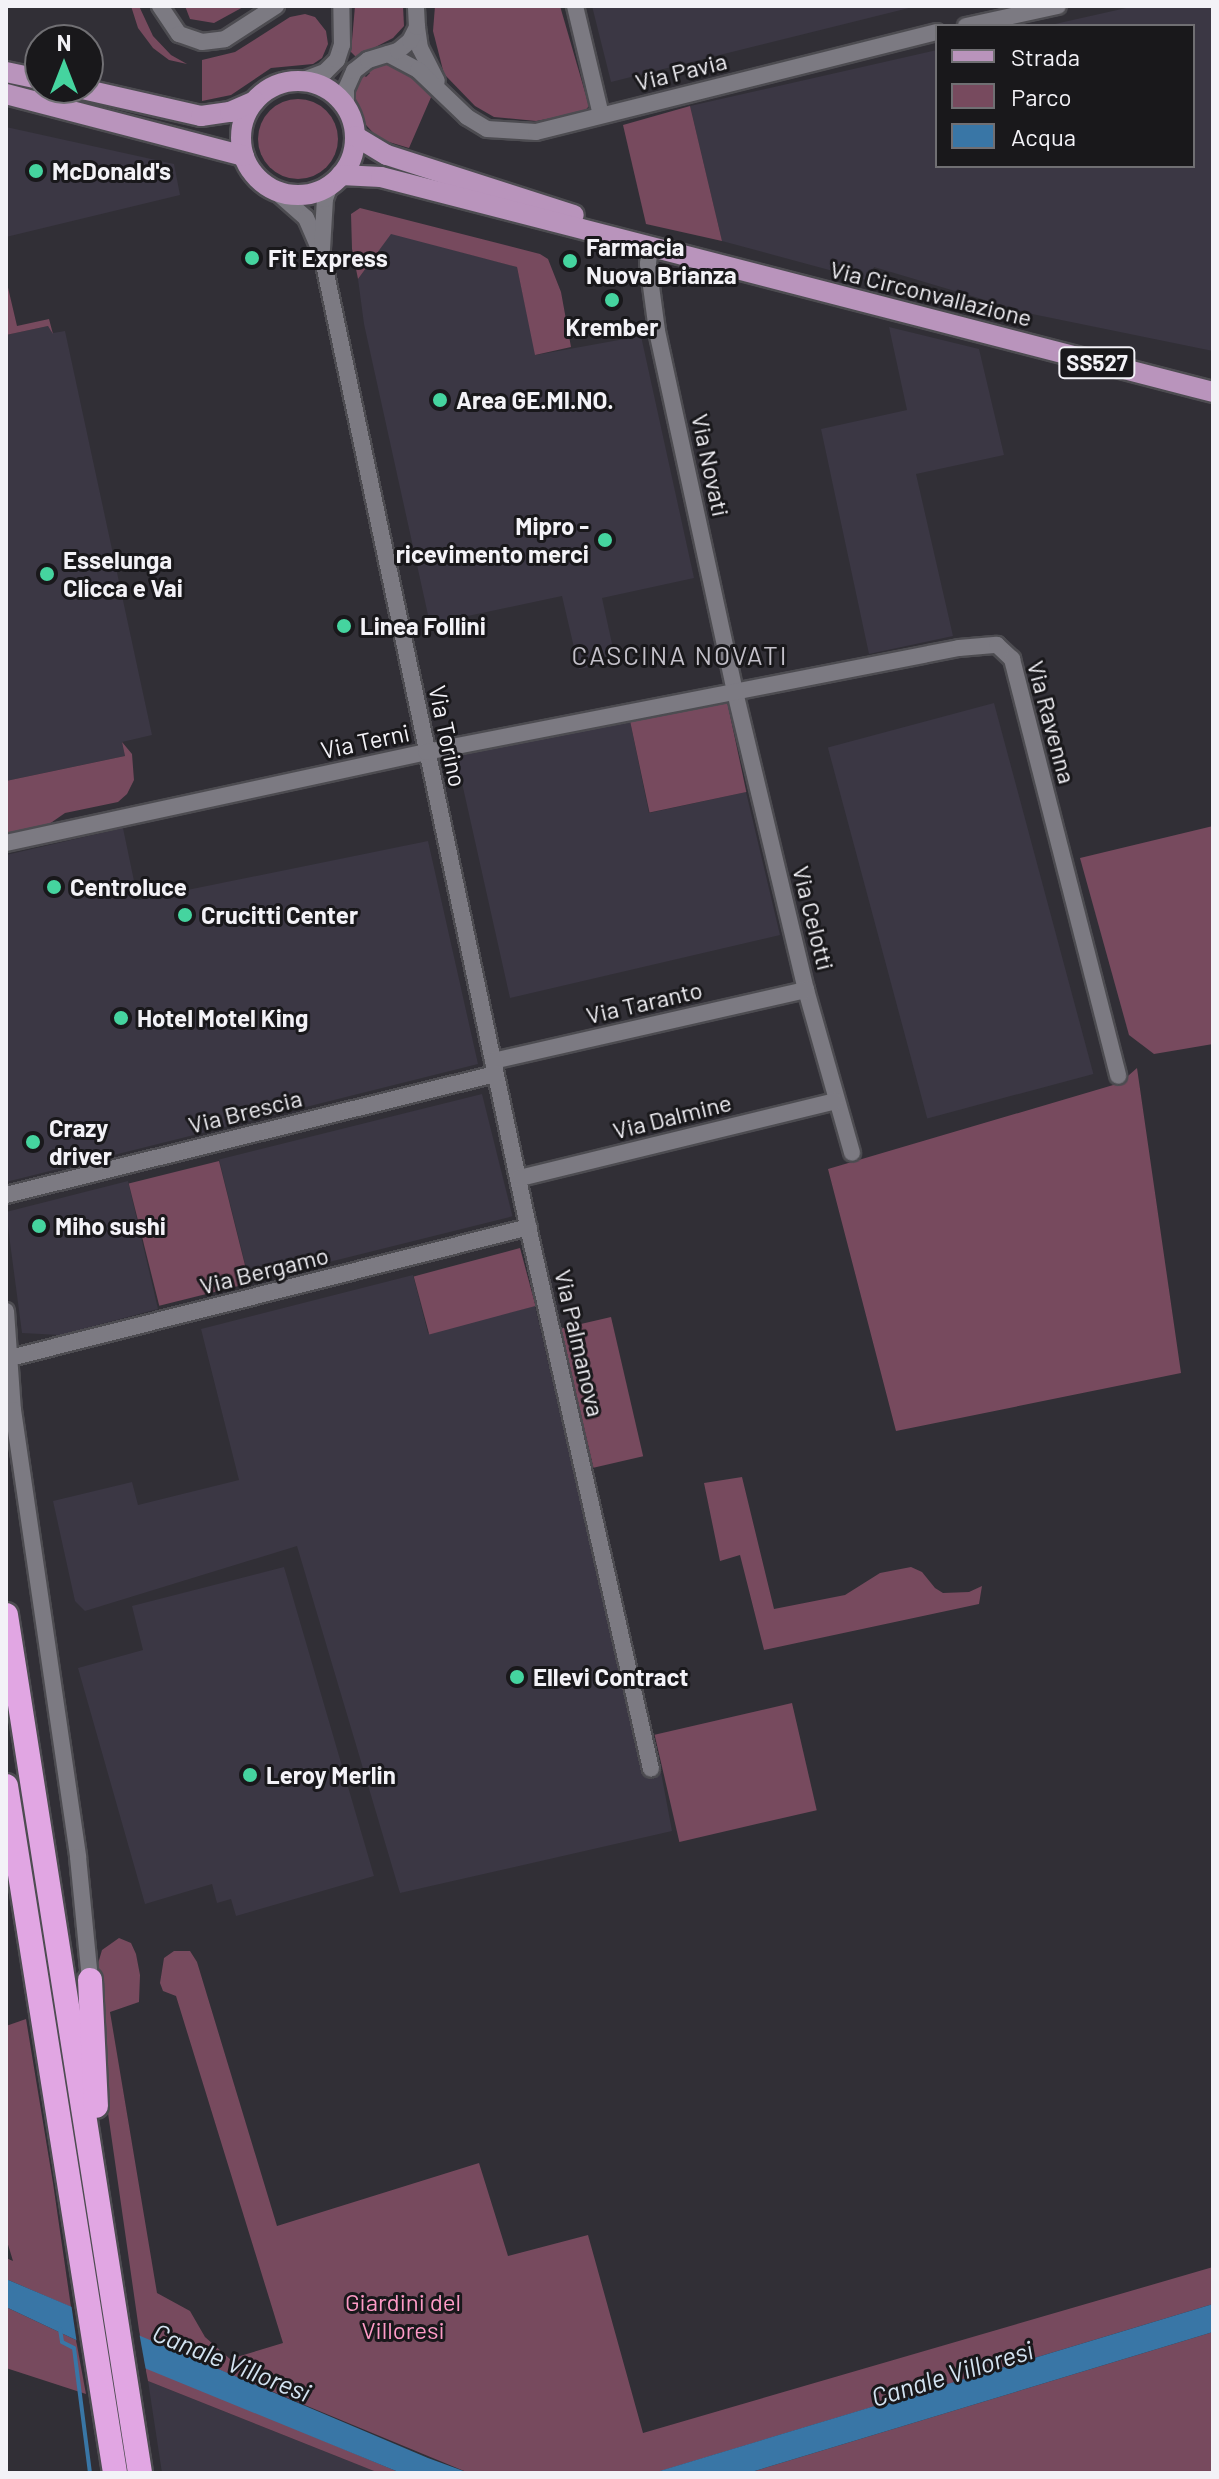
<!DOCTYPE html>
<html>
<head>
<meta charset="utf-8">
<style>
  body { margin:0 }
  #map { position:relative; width:1219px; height:2479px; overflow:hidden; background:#312f36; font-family:Barlow,sans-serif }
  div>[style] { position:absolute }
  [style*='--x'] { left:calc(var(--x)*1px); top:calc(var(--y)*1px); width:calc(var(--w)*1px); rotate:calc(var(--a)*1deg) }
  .built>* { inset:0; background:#3b3744; transform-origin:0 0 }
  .green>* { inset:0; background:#774a5e; transform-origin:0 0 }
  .round { border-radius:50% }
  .water>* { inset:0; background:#3976a6 }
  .pier>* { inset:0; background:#312f36 }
  .stream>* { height:4px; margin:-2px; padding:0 2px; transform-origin:2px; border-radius:2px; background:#3976a6 }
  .roads { filter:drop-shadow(2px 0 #4d4c51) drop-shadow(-2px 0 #4d4c51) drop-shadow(0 2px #4d4c51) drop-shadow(0 -2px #4d4c51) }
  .minor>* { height:16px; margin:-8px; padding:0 8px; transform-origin:8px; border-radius:8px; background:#7c7a82 }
  .major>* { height:20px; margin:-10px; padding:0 10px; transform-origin:10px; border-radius:10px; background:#b994bc }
  .major>.ring { margin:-10px; padding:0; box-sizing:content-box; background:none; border:20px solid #b994bc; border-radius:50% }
  .highway>* { height:24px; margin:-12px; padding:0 12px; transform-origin:12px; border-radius:12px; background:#e1a6e3 }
  .dots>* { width:22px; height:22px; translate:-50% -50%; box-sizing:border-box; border:4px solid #19181b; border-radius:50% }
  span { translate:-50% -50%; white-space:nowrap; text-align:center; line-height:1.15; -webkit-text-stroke:6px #19181b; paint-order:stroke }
  .shield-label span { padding:2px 6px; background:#19181b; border:2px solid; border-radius:6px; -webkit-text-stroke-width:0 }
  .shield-label { font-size:22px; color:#f3f2f7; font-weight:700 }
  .street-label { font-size:24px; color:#f3f2f7 }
  .poi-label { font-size:24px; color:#f3f2f7; font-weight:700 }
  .left { translate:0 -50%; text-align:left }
  .right { translate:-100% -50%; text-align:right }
  .park-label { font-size:24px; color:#fe9bc7 }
  .neighbourhood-label { font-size:26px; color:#c3c0c9; letter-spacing:2px }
  .water-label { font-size:26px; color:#d3e3f1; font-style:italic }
  .frame { position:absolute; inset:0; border:8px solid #f3f2f7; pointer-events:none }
  .legend { position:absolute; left:935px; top:24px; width:260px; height:144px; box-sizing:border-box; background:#19181b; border:2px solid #706f73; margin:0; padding:10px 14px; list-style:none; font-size:24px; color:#f3f2f7 }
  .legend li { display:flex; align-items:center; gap:16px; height:40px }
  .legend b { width:40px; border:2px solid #706f73 }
  .north { position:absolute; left:24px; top:24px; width:80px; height:80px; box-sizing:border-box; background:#19181b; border:2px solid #706f73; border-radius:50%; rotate:0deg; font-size:22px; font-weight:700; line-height:32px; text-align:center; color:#f3f2f7 }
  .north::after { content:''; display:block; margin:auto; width:28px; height:36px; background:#45d49f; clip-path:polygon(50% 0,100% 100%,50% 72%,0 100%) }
</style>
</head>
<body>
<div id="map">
  <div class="built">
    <i style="clip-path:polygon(592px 6px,917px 6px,611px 82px)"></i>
    <i style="clip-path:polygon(1135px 6px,1213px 6px,1213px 351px,1032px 314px,874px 267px,870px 281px,722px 241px,690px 106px,937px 50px,937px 166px,1193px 166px,1193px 26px,1046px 26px)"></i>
    <i style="clip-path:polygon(6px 127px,174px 164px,180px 195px,6px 237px)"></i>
    <i style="clip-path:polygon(391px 233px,517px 267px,536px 355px,641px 336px,694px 578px,602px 598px,616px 662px,579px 669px,562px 596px,430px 624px,364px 324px,358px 279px)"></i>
    <i style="clip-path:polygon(48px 326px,53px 333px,65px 331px,152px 735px,122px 742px,125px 756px,6px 781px,6px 335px)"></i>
    <i style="clip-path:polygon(889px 327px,979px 349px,1004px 455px,916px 474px,953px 636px,869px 654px,821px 429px,907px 410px)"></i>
    <i style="left:994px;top:703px;width:384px;height:172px;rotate:75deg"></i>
    <i style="clip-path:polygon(630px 721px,649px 813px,746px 792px,780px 935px,510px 998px,456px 756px)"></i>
    <i style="clip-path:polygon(123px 828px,138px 900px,428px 841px,478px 1064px,6px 1182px,6px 855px)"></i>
    <i style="left:482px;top:1094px;width:126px;height:271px;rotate:76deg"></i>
    <i style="clip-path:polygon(128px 1181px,158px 1309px,60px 1335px,22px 1333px,6px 1212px)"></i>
    <i style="clip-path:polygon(413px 1275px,428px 1333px,535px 1306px,643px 1771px,660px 1767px,672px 1831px,400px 1893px,297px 1546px,85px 1611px,75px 1601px,53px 1501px,132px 1482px,138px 1505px,239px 1480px,201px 1329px)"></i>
    <i style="clip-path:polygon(284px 1567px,374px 1876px,236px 1916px,231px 1899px,217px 1903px,212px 1884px,145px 1904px,78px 1668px,143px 1650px,132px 1606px)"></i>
    <i style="clip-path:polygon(148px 2381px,379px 2473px,162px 2473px)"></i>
  </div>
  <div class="green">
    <i style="clip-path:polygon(131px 6px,139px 6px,153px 36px,171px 55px,187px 64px,169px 60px,153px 48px,138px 28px)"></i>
    <i style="clip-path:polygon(185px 6px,245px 6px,214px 23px,190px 19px)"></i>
    <i style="clip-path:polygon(355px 6px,403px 6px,404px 26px,393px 38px,356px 57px,351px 52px)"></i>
    <i style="clip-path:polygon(435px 6px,560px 6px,589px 106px,584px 112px,536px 121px,494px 117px,475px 106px,444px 74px,433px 31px)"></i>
    <i style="clip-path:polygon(305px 14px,315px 17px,326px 31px,328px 44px,322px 58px,313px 64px,271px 68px,231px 95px,202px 101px,202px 60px,235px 52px,290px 17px)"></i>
    <i style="clip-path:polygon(378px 64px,392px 65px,412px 75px,432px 95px,409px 148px,379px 139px,366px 125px,356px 101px,354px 86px,360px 72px,366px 77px,370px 73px,365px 68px)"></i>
    <i class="round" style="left:258px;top:99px;width:80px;height:80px"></i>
    <i style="clip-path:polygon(690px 106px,722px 241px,646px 224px,623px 125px)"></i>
    <i style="clip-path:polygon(360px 208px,540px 254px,548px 259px,561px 292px,571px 347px,535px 355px,517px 267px,391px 234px,358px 279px,352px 249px,351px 214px)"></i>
    <i style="clip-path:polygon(6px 279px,17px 326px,49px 319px,53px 334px,48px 326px,6px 335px)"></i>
    <i style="left:727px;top:701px;width:93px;height:99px;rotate:78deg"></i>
    <i style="clip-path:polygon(122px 742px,132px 754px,134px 780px,127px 794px,118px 802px,65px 813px,42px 829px,6px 835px,6px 781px,125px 756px)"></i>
    <i style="clip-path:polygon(1213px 826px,1213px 1044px,1154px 1054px,1129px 1035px,1080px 858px)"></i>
    <i style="clip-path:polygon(1137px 1068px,1181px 1373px,896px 1431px,828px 1169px,1120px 1083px)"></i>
    <i style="left:219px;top:1161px;width:126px;height:93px;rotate:76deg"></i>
    <i style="left:520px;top:1248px;width:60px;height:110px;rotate:75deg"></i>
    <i style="left:611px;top:1317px;width:143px;height:51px;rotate:77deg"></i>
    <i style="clip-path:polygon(742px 1477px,774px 1609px,845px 1595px,880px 1573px,911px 1567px,922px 1572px,935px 1588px,943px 1593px,969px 1592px,982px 1586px,979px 1604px,764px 1650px,740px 1555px,720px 1561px,704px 1483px)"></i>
    <i style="left:792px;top:1703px;width:110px;height:141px;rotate:77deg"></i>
    <i style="clip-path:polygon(119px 1938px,131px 1943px,136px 1954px,140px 1975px,139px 2002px,110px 2012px,157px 2293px,190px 2311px,205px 2337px,230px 2359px,283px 2343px,176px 1996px,163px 1991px,160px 1983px,164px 1958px,174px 1951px,190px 1951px,197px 1962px,277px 2226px,479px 2163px,508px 2256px,588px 2235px,643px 2433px,1213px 2267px,1213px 2304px,654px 2473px,469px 2473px,140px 2337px,99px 2050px,97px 1967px,102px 1950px)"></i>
    <i style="clip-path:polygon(26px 2019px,53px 2183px,71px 2307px,6px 2279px,6px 2258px,13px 2261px,6px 2238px,6px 2026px)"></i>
    <i style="clip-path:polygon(6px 2307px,76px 2340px,86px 2394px,6px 2368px)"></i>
    <i style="clip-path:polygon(1213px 2332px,1213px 2473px,748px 2473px)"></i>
    <i style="clip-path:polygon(145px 2366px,401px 2473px,379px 2473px,148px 2381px)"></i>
  </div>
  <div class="water">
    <i style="clip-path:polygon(6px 2279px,428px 2458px,469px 2473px,401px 2473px,76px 2340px,6px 2307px)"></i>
    <i style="clip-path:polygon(1213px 2304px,1213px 2332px,748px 2473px,653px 2473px)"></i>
  </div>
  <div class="pier">
    <i style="clip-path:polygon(71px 2303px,139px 2332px,146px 2371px,77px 2344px)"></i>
  </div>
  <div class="stream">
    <i style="--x:60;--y:2329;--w:13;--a:81"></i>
    <i style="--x:62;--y:2342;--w:13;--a:27"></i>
    <i style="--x:74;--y:2348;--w:126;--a:82.7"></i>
  </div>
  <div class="roads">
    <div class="minor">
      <i style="--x:160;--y:6;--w:34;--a:56"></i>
      <i style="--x:179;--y:34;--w:24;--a:19"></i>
      <i style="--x:202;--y:42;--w:23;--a:-7"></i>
      <i style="--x:225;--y:39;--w:61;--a:-32.9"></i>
      <i style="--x:575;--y:6;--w:112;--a:76.6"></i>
      <i style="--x:966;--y:26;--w:94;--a:-12.3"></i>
      <i style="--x:417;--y:27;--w:21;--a:82"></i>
      <i style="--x:420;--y:48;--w:37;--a:63"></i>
      <i style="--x:388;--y:54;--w:34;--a:28"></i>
      <i style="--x:418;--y:70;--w:68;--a:43.8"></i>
      <i style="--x:467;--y:117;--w:23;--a:31"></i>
      <i style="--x:487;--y:129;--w:49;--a:3.5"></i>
      <i style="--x:536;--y:132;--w:413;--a:-14"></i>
      <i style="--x:301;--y:81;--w:26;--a:-21"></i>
      <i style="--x:325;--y:72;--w:17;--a:-45"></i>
      <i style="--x:337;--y:60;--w:16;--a:-72"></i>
      <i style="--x:342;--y:45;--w:39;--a:-91"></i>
      <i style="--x:346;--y:108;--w:19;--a:-90"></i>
      <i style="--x:346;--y:89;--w:20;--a:-66"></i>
      <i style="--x:354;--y:71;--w:18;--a:-38"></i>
      <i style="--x:368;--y:60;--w:31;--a:-17"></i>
      <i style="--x:398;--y:51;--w:16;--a:-40"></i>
      <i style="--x:410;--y:41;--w:16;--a:-63"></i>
      <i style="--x:417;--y:27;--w:21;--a:-93"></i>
      <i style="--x:272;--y:188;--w:45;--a:41.4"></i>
      <i style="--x:306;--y:218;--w:40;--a:66.6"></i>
      <i style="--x:322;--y:255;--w:1007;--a:78.02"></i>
      <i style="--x:531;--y:1240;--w:542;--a:77.22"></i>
      <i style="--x:650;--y:247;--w:17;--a:97"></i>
      <i style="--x:648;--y:264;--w:68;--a:82.3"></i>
      <i style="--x:657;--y:331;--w:369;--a:77.8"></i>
      <i style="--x:735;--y:692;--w:306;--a:76.6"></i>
      <i style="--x:806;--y:990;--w:169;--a:74.2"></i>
      <i style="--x:322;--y:249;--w:50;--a:-86.6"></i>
      <i style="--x:325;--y:199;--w:15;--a:-70"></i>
      <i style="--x:6;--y:843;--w:430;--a:-12.2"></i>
      <i style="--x:426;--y:752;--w:543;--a:-11.04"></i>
      <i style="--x:959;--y:648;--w:38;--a:-5"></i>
      <i style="--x:997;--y:645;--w:21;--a:43"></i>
      <i style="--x:1012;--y:659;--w:430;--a:75.7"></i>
      <i style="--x:493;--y:1061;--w:321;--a:-12.8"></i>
      <i style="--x:520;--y:1178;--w:324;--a:-13.7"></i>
      <i style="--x:6;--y:1195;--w:504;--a:-13.9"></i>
      <i style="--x:6;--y:1311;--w:99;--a:86"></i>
      <i style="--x:13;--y:1410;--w:452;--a:81.7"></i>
      <i style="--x:78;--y:1857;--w:124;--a:84.4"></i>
      <i style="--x:10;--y:1358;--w:535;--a:-14.17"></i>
    </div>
    <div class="major">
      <i style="--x:6;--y:72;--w:35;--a:12"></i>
      <i class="ring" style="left:241px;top:81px;width:94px;height:94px"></i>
      <i style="--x:78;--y:88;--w:126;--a:12.8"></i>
      <i style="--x:201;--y:116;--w:29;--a:-8"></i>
      <i style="--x:230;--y:112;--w:27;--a:-24"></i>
      <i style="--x:6;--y:94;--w:246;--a:14.6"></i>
      <i style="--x:355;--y:136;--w:37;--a:31"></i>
      <i style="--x:387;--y:155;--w:196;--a:17.8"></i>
      <i style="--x:341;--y:175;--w:40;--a:2.9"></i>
      <i style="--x:381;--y:177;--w:859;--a:14.49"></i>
    </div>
    <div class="highway">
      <i style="--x:6;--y:1615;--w:868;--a:81.12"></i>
      <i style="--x:6;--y:1786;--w:696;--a:80.98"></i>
      <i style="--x:90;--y:1980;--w:126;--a:87.3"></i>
    </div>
  </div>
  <div class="dots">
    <i style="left:36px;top:171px;background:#45d49f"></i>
    <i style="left:252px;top:258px;background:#45d49f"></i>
    <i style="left:570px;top:261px;background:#45d49f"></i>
    <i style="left:612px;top:300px;background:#45d49f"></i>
    <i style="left:440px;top:400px;background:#45d49f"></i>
    <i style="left:605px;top:540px;background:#45d49f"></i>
    <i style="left:47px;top:574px;background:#45d49f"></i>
    <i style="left:344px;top:626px;background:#45d49f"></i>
    <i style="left:54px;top:887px;background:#45d49f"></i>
    <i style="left:185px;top:915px;background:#45d49f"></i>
    <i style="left:121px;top:1018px;background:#45d49f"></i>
    <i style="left:33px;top:1142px;background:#45d49f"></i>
    <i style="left:39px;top:1226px;background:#45d49f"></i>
    <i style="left:517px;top:1677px;background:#45d49f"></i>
    <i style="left:250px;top:1775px;background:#45d49f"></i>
  </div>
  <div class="shield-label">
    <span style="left:1097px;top:363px">SS527</span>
  </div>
  <div class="street-label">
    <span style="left:681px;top:71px;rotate:-14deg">Via Pavia</span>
    <span style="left:931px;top:293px;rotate:14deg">Via Circonvallazione</span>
    <span style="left:711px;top:465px;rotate:78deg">Via Novati</span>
    <span style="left:1052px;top:722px;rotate:75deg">Via Ravenna</span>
    <span style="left:448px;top:736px;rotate:78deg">Via Torino</span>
    <span style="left:365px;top:741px;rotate:-12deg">Via Terni</span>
    <span style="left:814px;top:918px;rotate:76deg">Via Celotti</span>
    <span style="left:644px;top:1002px;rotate:-13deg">Via Taranto</span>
    <span style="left:245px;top:1111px;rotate:-14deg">Via Brescia</span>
    <span style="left:672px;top:1116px;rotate:-14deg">Via Dalmine</span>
    <span style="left:264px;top:1270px;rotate:-14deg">Via Bergamo</span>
    <span style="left:580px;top:1343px;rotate:77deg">Via Palmanova</span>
  </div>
  <div class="poi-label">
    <span class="left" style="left:52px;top:171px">McDonald's</span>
    <span class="left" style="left:586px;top:261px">Farmacia<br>Nuova Brianza</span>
    <span class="left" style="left:268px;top:258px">Fit Express</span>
    <span style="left:612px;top:327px">Krember</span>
    <span class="left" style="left:456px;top:400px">Area GE.MI.NO.</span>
    <span class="right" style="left:589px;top:540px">Mipro -<br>ricevimento merci</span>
    <span class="left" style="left:63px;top:574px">Esselunga<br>Clicca e Vai</span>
    <span class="left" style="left:360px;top:626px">Linea Follini</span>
    <span class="left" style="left:70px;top:887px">Centroluce</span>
    <span class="left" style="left:201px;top:915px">Crucitti Center</span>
    <span class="left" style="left:137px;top:1018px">Hotel Motel King</span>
    <span class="left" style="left:49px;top:1142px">Crazy<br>driver</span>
    <span class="left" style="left:55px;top:1226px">Miho sushi</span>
    <span class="left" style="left:533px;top:1677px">Ellevi Contract</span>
    <span class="left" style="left:266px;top:1775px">Leroy Merlin</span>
  </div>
  <div class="park-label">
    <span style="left:403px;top:2316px">Giardini del<br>Villoresi</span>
  </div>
  <div class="neighbourhood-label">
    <span style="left:680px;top:655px">CASCINA NOVATI</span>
  </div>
  <div class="water-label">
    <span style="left:232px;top:2362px;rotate:22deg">Canale Villoresi</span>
    <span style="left:952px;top:2373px;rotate:-17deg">Canale Villoresi</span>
  </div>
  <div class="frame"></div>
  <ul class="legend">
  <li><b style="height:10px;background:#b994bc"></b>Strada</li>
  <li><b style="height:22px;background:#774a5e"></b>Parco</li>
  <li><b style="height:22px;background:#3976a6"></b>Acqua</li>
  </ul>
  <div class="north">N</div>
</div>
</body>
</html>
